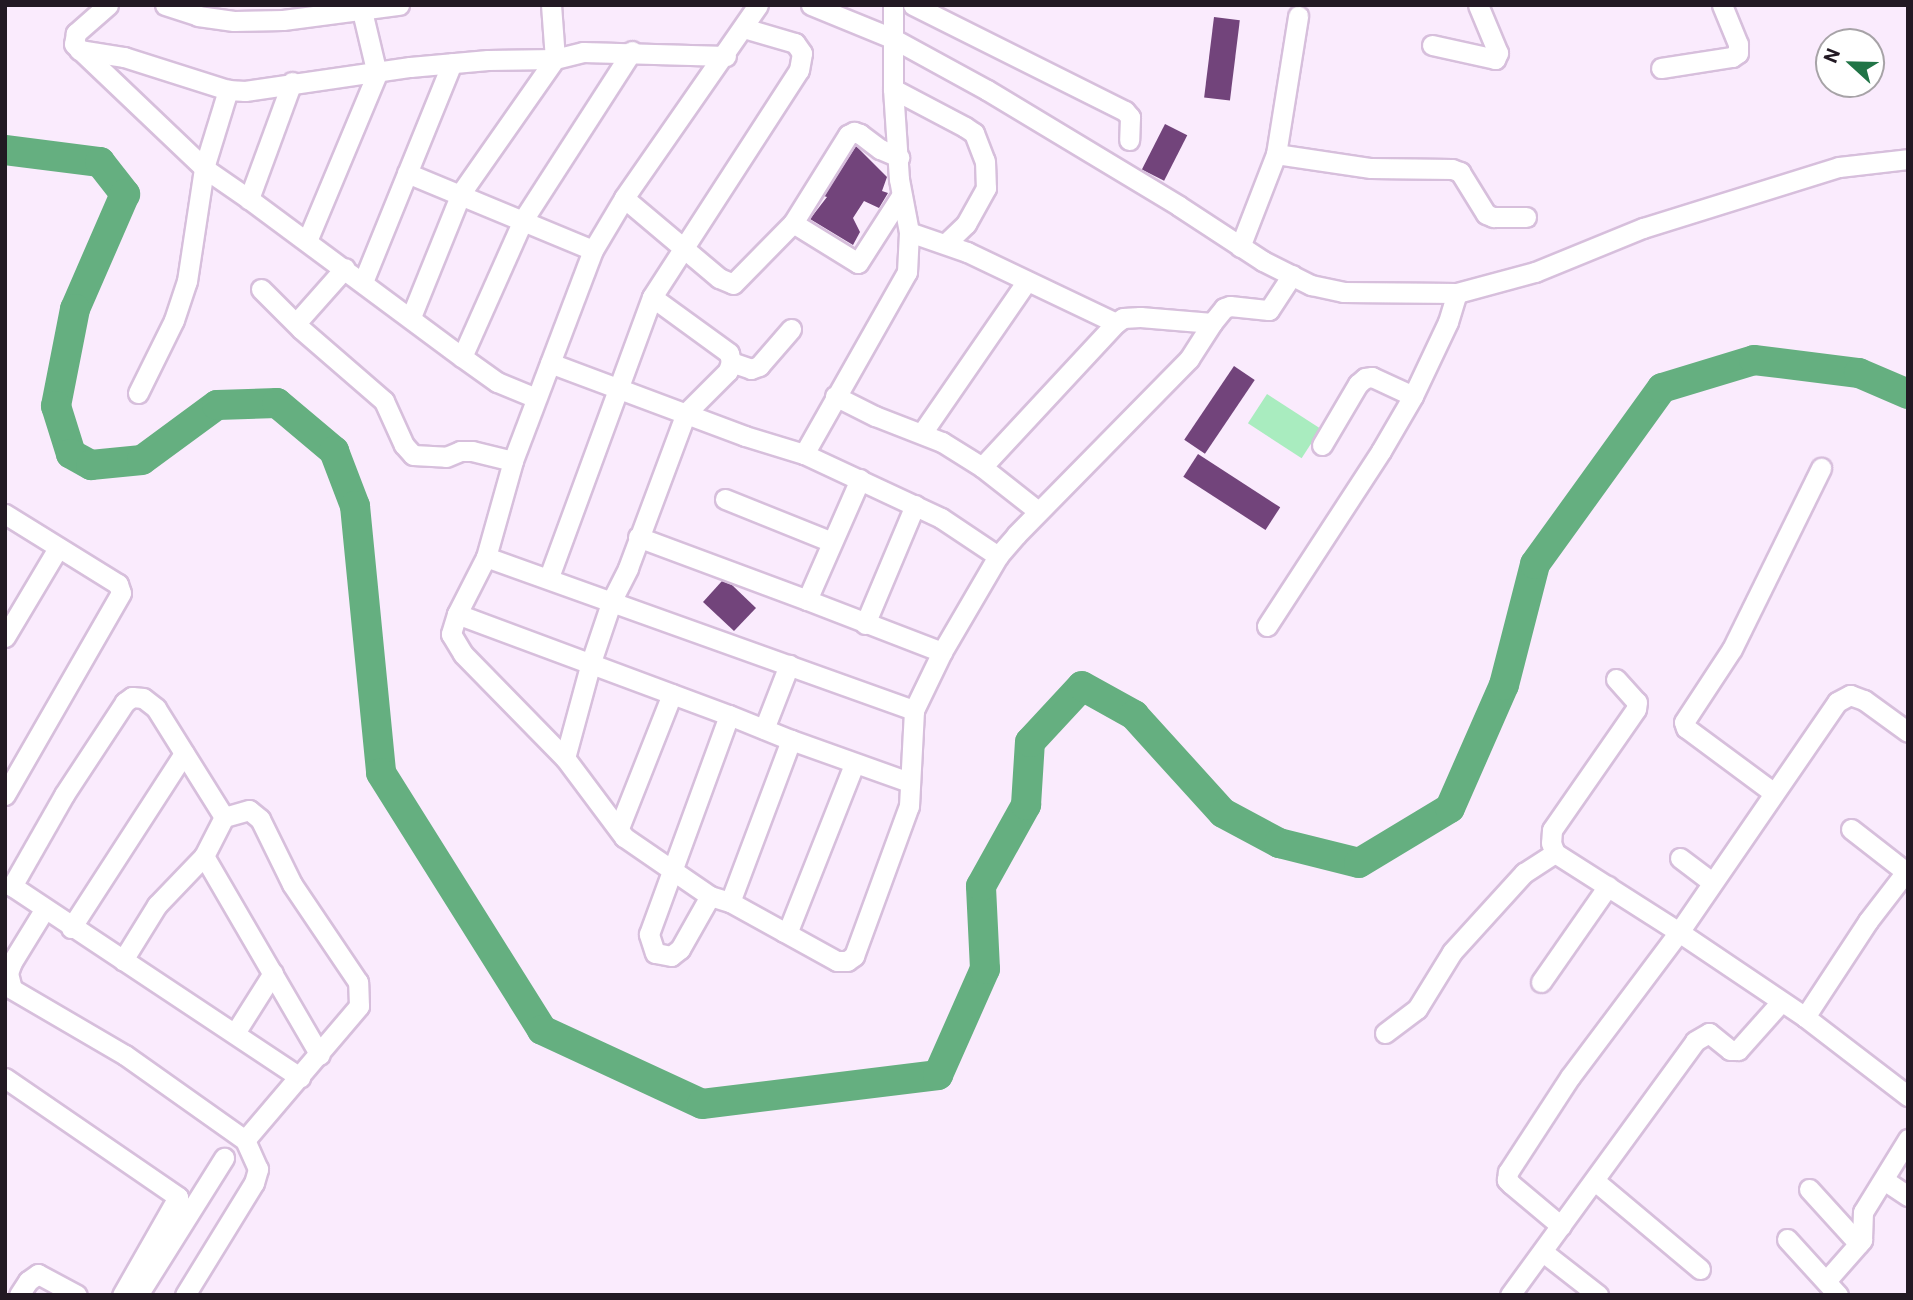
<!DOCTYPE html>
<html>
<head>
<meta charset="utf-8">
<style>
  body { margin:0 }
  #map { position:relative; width:1913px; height:1300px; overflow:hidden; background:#faebfd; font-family:Roboto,sans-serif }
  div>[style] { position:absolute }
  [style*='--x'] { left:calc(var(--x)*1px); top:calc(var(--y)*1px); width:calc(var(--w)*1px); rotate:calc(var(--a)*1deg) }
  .green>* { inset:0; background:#a9ecbf; transform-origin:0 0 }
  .river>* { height:30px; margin:-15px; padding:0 15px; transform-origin:15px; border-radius:15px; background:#65af80 }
  .building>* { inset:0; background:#72447b; transform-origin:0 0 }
  .roads { filter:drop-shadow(2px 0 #d7bfdc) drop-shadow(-2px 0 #d7bfdc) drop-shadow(0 2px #d7bfdc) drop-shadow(0 -2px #d7bfdc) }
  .minor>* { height:19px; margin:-9.5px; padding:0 9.5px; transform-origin:9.5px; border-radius:9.5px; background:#fff }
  span { translate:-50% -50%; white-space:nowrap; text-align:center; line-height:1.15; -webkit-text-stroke:7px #fff; paint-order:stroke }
  .frame { position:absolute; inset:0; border:7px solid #221923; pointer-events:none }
  .north { position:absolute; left:1815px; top:28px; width:70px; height:70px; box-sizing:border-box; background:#fff; border:2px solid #a7a3a7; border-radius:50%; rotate:292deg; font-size:19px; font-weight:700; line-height:28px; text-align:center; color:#221923 }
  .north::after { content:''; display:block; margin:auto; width:24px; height:32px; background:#217446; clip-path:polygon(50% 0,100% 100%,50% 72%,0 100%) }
</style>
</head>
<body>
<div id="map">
  <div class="green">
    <i style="left:1267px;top:394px;width:64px;height:35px;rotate:33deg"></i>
  </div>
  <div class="river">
    <i style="--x:5;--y:150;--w:96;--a:7.2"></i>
    <i style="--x:100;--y:162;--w:41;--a:52"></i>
    <i style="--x:125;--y:194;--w:125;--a:113.5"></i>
    <i style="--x:75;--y:309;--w:99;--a:101.1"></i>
    <i style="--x:56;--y:406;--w:50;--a:72.6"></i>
    <i style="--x:71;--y:454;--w:23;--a:29"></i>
    <i style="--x:91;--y:465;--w:51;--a:-5.6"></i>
    <i style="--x:142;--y:460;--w:93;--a:-36.3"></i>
    <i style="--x:217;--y:405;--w:60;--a:-1.9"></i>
    <i style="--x:277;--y:403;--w:75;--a:40.1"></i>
    <i style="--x:334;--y:451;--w:59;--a:69.1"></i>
    <i style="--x:355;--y:506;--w:268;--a:84.4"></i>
    <i style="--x:381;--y:773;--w:303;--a:57.9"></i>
    <i style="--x:542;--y:1030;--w:176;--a:24.8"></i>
    <i style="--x:702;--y:1104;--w:238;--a:-7"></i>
    <i style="--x:938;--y:1075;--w:116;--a:-66.1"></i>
    <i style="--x:985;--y:969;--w:83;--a:-92.8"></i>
    <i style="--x:981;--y:886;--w:93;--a:-60.9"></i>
    <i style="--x:1026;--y:805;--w:63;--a:-86.4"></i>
    <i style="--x:1030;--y:742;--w:76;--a:-47.1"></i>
    <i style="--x:1082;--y:686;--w:60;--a:29.1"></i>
    <i style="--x:1134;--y:715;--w:132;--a:47.8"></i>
    <i style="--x:1223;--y:813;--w:64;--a:28.2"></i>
    <i style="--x:1279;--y:843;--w:82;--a:14"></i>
    <i style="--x:1359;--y:863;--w:106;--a:-31.1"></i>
    <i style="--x:1450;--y:808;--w:134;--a:-66.3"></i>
    <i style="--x:1504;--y:685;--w:125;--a:-75.6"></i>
    <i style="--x:1535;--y:564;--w:217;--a:-54.2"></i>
    <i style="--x:1662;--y:388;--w:96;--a:-16.9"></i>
    <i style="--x:1754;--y:360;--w:106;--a:7.1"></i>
    <i style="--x:1859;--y:373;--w:53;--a:23.2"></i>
  </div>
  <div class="building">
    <i style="left:1214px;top:17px;width:26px;height:81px;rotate:7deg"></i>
    <i style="left:1165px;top:124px;width:25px;height:51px;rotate:27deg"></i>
    <i style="clip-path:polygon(856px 146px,887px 177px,882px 191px,888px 193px,879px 208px,864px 201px,853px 218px,860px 232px,853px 245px,810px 219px,827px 197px,824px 196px)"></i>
    <i style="left:1234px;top:366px;width:25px;height:89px;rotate:34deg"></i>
    <i style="left:1198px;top:454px;width:98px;height:27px;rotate:33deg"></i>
    <i style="clip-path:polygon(722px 581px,732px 585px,756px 608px,734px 631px,703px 602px)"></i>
  </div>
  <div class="roads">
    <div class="minor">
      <i style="--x:108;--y:5;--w:43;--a:138.8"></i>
      <i style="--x:76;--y:33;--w:11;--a:100"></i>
      <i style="--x:74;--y:44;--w:180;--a:43.6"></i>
      <i style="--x:204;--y:168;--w:55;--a:34.6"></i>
      <i style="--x:165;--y:5;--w:35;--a:18"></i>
      <i style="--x:198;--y:16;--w:36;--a:8"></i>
      <i style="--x:234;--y:21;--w:49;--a:-1.2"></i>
      <i style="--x:283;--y:20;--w:117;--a:-7.4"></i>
      <i style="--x:758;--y:5;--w:235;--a:124.8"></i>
      <i style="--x:624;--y:198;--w:61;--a:120.8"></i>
      <i style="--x:593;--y:250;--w:226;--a:110.8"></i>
      <i style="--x:513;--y:461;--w:100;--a:105.7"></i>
      <i style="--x:486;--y:557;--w:64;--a:117"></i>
      <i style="--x:457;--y:614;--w:21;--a:107"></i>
      <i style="--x:451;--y:634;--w:23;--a:59"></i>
      <i style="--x:463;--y:654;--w:146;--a:45.6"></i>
      <i style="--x:565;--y:758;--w:99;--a:53.2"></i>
      <i style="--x:624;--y:837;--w:104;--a:34.5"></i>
      <i style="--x:710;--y:896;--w:21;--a:17"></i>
      <i style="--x:730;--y:902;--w:122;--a:28.9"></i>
      <i style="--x:837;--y:961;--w:10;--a:0"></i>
      <i style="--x:847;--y:961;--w:9;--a:-36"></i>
      <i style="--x:854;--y:956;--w:160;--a:-69.9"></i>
      <i style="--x:909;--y:806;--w:96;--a:-87"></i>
      <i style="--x:914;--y:710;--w:64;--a:-64.2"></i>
      <i style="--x:942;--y:652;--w:111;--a:-59.7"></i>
      <i style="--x:998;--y:556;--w:28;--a:-49"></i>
      <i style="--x:1016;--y:535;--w:247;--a:-45.5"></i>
      <i style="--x:1189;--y:359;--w:43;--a:-57.4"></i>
      <i style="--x:1212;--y:323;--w:72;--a:-175.2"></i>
      <i style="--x:1140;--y:317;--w:17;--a:177"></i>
      <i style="--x:1123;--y:318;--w:9;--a:144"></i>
      <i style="--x:1116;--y:323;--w:165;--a:-154.5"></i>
      <i style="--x:967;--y:252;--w:61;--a:-161"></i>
      <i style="--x:811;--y:5;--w:87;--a:22.2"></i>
      <i style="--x:892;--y:38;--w:108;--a:28.7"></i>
      <i style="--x:987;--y:90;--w:224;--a:31.1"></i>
      <i style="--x:1179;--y:206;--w:100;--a:33.2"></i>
      <i style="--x:1263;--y:261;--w:54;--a:26.6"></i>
      <i style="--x:1311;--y:285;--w:33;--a:12"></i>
      <i style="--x:1343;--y:292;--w:114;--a:0.5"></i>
      <i style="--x:1457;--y:293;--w:81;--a:-15.1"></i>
      <i style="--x:1535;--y:272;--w:117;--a:-22.2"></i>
      <i style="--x:1643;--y:228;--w:205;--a:-17.3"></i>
      <i style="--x:1839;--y:167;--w:69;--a:-6.6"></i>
      <i style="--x:913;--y:5;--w:237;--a:26.6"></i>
      <i style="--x:1125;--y:111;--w:8;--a:50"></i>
      <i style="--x:1130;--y:117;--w:23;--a:92"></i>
      <i style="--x:1432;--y:45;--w:65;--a:12.5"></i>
      <i style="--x:1495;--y:59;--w:7;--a:-63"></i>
      <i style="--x:1498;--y:53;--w:52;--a:-112.6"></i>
      <i style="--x:79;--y:50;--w:46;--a:8.8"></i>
      <i style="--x:124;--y:57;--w:109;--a:17.6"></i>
      <i style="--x:228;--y:90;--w:17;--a:3"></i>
      <i style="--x:245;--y:91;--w:167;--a:-8.3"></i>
      <i style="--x:410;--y:67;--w:78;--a:-5.1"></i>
      <i style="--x:488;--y:60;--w:67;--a:-0.9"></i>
      <i style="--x:555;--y:59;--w:29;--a:-14"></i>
      <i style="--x:583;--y:52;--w:143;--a:1.6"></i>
      <i style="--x:1661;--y:68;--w:72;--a:-8.8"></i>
      <i style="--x:1732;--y:57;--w:7;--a:-34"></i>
      <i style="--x:1738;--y:53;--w:9;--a:-90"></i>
      <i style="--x:1738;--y:44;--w:42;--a:-112.3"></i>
      <i style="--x:292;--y:82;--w:125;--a:110.2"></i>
      <i style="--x:249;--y:199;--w:265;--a:36.6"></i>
      <i style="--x:893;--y:89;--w:81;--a:27.8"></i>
      <i style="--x:965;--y:127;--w:11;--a:34"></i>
      <i style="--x:974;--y:133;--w:30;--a:69"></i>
      <i style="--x:985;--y:161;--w:27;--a:88"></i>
      <i style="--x:986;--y:188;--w:41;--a:119.1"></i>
      <i style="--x:966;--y:224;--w:28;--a:136"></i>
      <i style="--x:1276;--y:154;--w:96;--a:8.4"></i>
      <i style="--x:1371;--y:168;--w:81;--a:0.7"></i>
      <i style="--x:1452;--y:169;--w:9;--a:21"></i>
      <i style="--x:1460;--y:172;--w:49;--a:58.2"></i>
      <i style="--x:1486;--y:214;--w:8;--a:23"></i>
      <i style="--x:1493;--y:217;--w:33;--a:0"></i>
      <i style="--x:407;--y:173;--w:201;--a:22.5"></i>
      <i style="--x:624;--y:198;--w:124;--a:40.1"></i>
      <i style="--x:719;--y:278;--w:15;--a:23"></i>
      <i style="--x:733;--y:284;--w:86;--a:-45.5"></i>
      <i style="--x:793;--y:223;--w:104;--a:-58"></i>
      <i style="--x:848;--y:135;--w:7;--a:-27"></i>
      <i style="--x:854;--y:132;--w:6;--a:18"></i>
      <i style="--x:860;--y:134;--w:25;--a:37"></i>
      <i style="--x:880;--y:149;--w:21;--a:23"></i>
      <i style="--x:793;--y:223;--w:76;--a:31.6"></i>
      <i style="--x:858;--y:263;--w:80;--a:-57.3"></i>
      <i style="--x:307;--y:241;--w:181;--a:-67.3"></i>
      <i style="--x:377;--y:74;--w:65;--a:-103.4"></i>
      <i style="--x:1240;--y:247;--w:100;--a:-68.8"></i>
      <i style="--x:1276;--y:154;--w:140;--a:-80.9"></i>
      <i style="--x:363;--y:282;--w:236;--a:-67.9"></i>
      <i style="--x:261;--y:289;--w:57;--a:45"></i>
      <i style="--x:301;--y:329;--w:110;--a:40.9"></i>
      <i style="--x:384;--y:401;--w:48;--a:65.6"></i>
      <i style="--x:404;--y:445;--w:13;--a:48"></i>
      <i style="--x:413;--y:455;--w:33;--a:3"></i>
      <i style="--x:446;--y:457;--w:15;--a:-23"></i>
      <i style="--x:460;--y:451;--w:12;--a:0"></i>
      <i style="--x:472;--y:451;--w:42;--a:13.7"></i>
      <i style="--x:411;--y:317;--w:134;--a:-68"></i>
      <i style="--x:461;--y:193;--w:164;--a:-55"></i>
      <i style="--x:555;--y:59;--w:54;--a:-94.2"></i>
      <i style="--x:297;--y:322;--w:72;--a:-48.4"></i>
      <i style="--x:1212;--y:323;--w:19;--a:-51"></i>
      <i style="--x:1224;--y:308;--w:6;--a:-18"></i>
      <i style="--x:1230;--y:306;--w:39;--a:6"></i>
      <i style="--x:1269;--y:310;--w:42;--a:-56.7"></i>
      <i style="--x:731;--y:362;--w:21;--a:19"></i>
      <i style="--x:751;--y:369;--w:9;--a:-21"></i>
      <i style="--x:759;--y:366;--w:49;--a:-49.1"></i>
      <i style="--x:550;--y:363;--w:208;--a:20.5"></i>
      <i style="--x:745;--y:436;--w:62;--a:17"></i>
      <i style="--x:804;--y:454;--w:151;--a:25"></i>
      <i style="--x:941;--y:518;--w:69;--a:33.7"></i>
      <i style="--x:138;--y:393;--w:81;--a:-63.7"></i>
      <i style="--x:174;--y:320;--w:41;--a:-71.6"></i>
      <i style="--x:187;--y:281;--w:114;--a:-81.4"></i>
      <i style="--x:204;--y:168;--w:82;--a:-72.9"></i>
      <i style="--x:835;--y:396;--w:45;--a:26.6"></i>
      <i style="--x:875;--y:416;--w:72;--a:21.2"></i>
      <i style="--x:942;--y:442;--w:47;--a:32"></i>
      <i style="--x:982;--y:467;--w:71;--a:38.2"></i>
      <i style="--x:536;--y:398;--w:42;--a:-157.7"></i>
      <i style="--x:497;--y:382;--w:43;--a:-144.5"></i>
      <i style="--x:462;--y:357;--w:150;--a:-66"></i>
      <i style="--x:523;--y:220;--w:201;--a:-57.2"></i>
      <i style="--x:922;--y:433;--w:183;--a:-55.4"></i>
      <i style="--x:1322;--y:445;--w:71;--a:-59.5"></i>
      <i style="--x:1358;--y:384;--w:9;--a:-41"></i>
      <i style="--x:1365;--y:378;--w:7;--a:-8"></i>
      <i style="--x:1372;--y:377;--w:45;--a:24.9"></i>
      <i style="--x:804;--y:454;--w:209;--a:-60.5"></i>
      <i style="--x:907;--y:272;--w:40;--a:-87.1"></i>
      <i style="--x:909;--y:232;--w:54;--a:-100.7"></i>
      <i style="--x:899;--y:179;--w:90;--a:-93.8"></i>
      <i style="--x:893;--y:89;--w:84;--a:-90"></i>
      <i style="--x:982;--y:467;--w:197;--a:-47.1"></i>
      <i style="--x:725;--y:499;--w:115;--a:21.9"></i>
      <i style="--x:5;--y:514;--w:133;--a:31.8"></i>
      <i style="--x:118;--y:584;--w:9;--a:72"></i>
      <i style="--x:121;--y:593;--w:233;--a:119.9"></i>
      <i style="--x:638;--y:537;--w:180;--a:20.4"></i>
      <i style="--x:807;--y:600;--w:132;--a:-66.3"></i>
      <i style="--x:486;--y:557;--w:455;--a:19.7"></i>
      <i style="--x:549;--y:577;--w:298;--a:-69.8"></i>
      <i style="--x:652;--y:297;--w:270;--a:-57.1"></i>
      <i style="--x:799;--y:70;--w:17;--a:-80"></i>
      <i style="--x:802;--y:53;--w:12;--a:-125"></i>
      <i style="--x:795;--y:43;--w:53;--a:-163.6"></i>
      <i style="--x:807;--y:600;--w:145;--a:21.1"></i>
      <i style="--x:457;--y:614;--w:290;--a:20.4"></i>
      <i style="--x:865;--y:624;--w:129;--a:-67.2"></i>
      <i style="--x:1267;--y:626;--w:209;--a:-56.9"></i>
      <i style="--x:1381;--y:451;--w:64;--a:-59.8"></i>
      <i style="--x:1413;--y:396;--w:82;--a:-64.7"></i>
      <i style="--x:1448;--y:322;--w:30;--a:-73"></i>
      <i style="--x:5;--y:637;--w:104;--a:-59.2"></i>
      <i style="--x:1616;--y:679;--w:31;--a:48"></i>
      <i style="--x:1637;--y:702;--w:7;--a:98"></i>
      <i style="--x:1636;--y:709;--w:147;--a:124.8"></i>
      <i style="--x:1552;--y:830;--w:13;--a:94"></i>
      <i style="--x:1551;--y:843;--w:11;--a:68"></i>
      <i style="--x:1555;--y:853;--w:147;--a:32.5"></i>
      <i style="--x:1679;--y:932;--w:279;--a:-55.5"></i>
      <i style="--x:1837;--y:702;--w:15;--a:-28"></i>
      <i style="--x:1850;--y:695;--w:15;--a:20"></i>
      <i style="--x:1864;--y:700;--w:54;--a:36"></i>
      <i style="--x:764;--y:729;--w:69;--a:-68.7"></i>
      <i style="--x:791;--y:740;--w:125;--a:19.6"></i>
      <i style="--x:565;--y:758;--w:99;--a:-74.8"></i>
      <i style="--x:591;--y:662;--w:65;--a:-71.3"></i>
      <i style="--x:612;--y:600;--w:36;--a:-63"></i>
      <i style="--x:628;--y:568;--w:165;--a:-69.5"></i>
      <i style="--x:686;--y:413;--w:59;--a:-45"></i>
      <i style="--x:728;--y:371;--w:9;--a:-72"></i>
      <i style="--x:731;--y:362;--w:9;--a:-103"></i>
      <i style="--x:729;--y:353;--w:95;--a:-144"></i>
      <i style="--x:1774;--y:793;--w:109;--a:-143.5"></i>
      <i style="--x:1686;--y:728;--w:6;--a:-108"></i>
      <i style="--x:1684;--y:722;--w:87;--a:-56.7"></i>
      <i style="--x:1732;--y:649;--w:202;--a:-63.8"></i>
      <i style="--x:224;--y:817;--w:128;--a:-122"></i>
      <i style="--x:156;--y:708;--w:16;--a:-142"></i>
      <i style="--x:143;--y:698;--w:11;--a:-175"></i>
      <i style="--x:132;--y:697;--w:9;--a:144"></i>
      <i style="--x:125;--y:702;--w:111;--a:123.3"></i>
      <i style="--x:64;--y:795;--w:105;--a:119.7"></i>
      <i style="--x:12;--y:886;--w:346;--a:33.6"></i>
      <i style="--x:619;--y:828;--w:144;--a:-68.4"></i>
      <i style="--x:1851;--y:829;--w:70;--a:38"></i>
      <i style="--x:204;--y:856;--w:230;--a:59.8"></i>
      <i style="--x:1680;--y:858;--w:40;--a:37"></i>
      <i style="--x:710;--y:896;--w:61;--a:119.5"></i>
      <i style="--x:680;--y:949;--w:11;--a:142"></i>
      <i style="--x:671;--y:956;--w:16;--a:-169"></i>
      <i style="--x:655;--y:953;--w:20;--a:-108"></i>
      <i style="--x:649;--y:934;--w:233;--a:-69.9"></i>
      <i style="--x:729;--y:715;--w:67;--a:22"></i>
      <i style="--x:791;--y:740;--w:173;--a:110.6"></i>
      <i style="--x:44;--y:910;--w:61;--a:121.6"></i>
      <i style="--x:12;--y:962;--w:12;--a:110"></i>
      <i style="--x:8;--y:973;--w:16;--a:76"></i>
      <i style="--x:12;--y:989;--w:131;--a:30.3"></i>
      <i style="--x:125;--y:1055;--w:147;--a:35.3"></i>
      <i style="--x:245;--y:1140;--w:176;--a:-49.6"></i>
      <i style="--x:359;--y:1006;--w:24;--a:-92"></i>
      <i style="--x:358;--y:982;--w:118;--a:-124"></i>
      <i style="--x:292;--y:884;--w:72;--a:-116.2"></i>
      <i style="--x:260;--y:819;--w:14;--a:-141"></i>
      <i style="--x:249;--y:810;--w:26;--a:164"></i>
      <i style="--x:224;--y:817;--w:44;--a:117.1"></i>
      <i style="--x:204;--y:856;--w:68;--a:133.8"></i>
      <i style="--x:157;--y:905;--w:65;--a:121.7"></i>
      <i style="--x:71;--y:928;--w:208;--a:-57.1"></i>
      <i style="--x:784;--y:932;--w:8;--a:-45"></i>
      <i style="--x:790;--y:926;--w:174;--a:-68.4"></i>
      <i style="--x:1541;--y:982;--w:117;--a:-55.1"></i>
      <i style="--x:1805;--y:1017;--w:115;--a:-56.7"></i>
      <i style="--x:1868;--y:921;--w:66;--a:-52.4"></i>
      <i style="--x:235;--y:1033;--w:71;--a:-57.7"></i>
      <i style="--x:1385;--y:1033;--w:40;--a:-37"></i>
      <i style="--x:1417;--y:1009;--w:67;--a:-58.4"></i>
      <i style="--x:1452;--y:952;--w:107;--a:-47.7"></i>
      <i style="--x:1524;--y:873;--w:37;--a:-33"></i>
      <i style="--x:5;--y:1078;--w:210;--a:34.5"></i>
      <i style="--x:178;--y:1197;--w:113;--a:119.7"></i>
      <i style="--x:1884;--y:1180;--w:29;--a:34"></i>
      <i style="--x:1595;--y:1181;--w:137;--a:40"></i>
      <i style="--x:1809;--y:1189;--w:74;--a:47.7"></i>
      <i style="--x:1561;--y:1226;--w:65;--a:-140"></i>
      <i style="--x:1511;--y:1184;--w:6;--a:-135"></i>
      <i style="--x:1507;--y:1180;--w:8;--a:-83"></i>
      <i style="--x:1508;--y:1172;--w:113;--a:-56.9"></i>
      <i style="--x:1570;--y:1077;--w:181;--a:-53.1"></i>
      <i style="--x:1679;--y:932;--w:152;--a:34"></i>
      <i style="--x:1805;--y:1017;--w:130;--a:37.5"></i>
      <i style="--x:1787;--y:1239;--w:76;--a:47.7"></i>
      <i style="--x:1543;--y:1252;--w:70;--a:38"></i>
      <i style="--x:1826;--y:1281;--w:55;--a:-48.7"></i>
      <i style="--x:1862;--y:1240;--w:28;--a:-88"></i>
      <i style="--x:1863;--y:1212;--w:86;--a:-58.3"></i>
      <i style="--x:19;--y:1295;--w:17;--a:-57"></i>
      <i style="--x:28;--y:1281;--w:12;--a:-35"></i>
      <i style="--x:38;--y:1274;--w:44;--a:28.3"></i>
      <i style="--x:138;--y:1295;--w:162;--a:-57.9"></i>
      <i style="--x:185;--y:1295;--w:132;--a:-58.4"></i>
      <i style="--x:254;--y:1183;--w:15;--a:-74"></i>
      <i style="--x:258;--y:1169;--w:32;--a:-114"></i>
      <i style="--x:1510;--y:1295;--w:314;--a:-53.9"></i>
      <i style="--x:1695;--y:1041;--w:16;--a:-30"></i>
      <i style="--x:1709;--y:1033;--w:27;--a:39"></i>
      <i style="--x:1730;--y:1050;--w:8;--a:0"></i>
      <i style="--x:1738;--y:1050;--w:63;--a:-48.2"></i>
    </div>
  </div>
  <div class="frame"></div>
  <div class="north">N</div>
</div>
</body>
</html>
